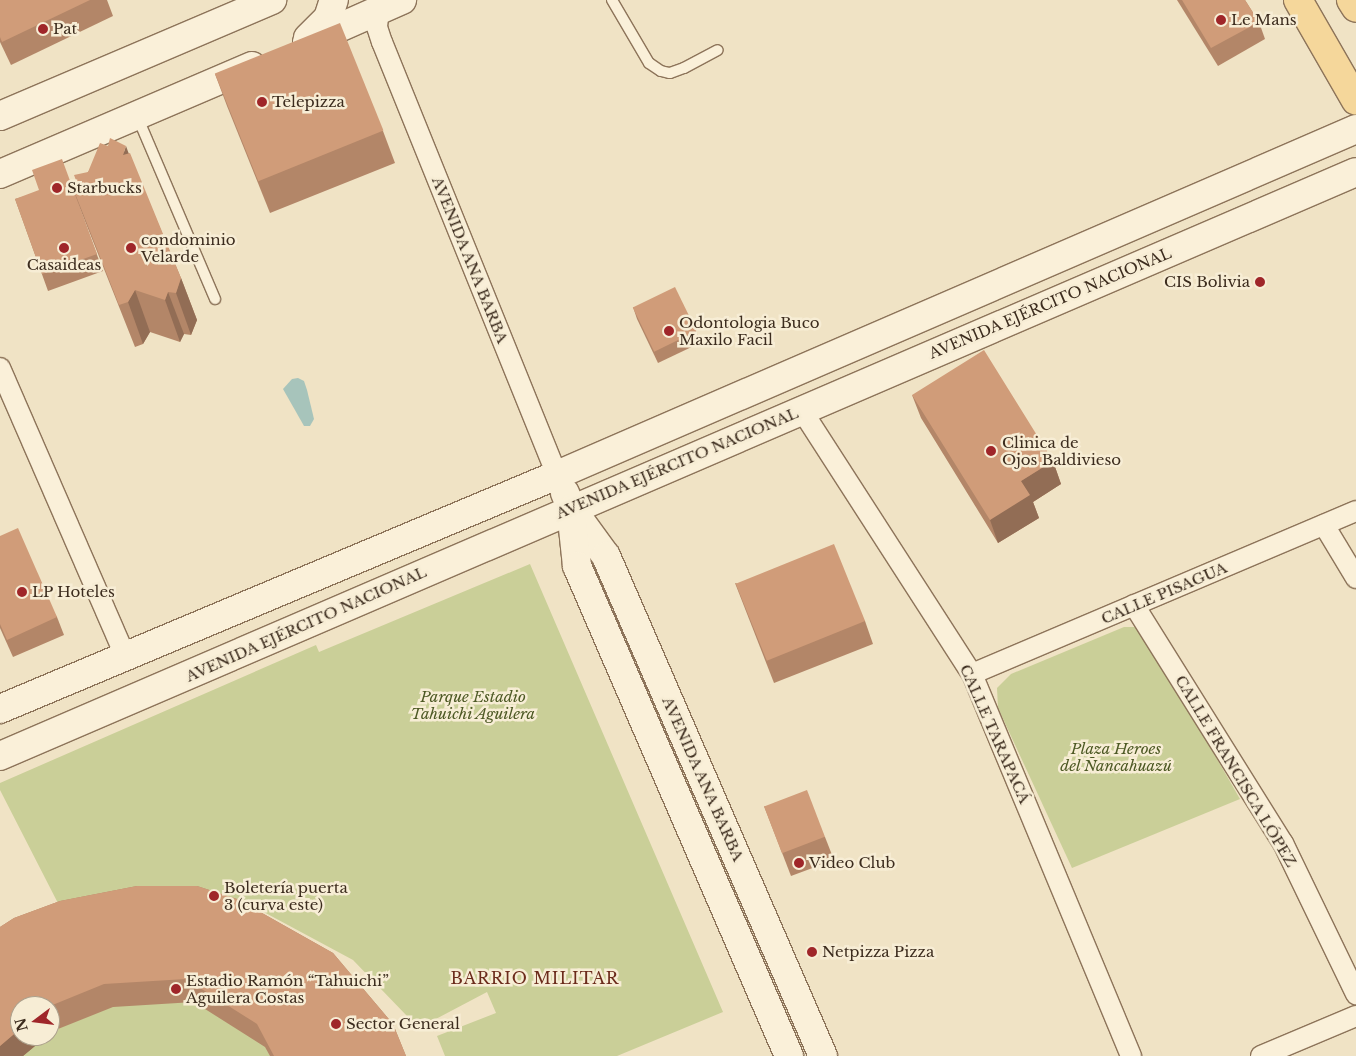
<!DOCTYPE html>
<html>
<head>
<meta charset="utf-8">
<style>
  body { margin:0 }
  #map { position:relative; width:1356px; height:1056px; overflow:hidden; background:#f0e3c5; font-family:"Libre Baskerville",serif }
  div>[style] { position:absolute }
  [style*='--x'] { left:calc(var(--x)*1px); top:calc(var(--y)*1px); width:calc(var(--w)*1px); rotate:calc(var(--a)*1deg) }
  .green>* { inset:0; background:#cacf98 }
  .water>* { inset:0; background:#a7c4bb }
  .roads { filter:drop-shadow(1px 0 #8d745a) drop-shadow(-1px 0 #8d745a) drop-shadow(0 1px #8d745a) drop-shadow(0 -1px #8d745a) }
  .lane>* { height:10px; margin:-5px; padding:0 5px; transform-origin:5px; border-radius:5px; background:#faf0d9 }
  .street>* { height:20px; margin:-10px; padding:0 10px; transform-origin:10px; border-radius:10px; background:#faf0d9 }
  .secondary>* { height:28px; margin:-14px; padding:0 14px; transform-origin:14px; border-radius:14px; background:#faf0d9 }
  .primary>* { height:28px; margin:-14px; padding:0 14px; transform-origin:14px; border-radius:14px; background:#f5d79b }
  .wall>* { inset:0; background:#b38668 }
  .shaded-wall>* { inset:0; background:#926d55 }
  .building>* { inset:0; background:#d09c79; transform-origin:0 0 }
  .dots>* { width:14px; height:14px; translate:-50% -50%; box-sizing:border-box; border:2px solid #f7edd5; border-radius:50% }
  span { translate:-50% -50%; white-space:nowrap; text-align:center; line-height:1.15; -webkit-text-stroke:5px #f7edd5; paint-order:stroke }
  .poi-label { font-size:15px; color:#3c2c1e }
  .left { translate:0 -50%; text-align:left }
  .right { translate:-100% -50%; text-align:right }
  .street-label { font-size:15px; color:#3c2c1e }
  .park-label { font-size:15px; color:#4d5924; font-style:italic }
  .neighbourhood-label { font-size:16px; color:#6b2b1b; letter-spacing:1px }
  .north { position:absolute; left:10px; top:996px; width:50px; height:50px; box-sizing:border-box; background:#f7edd5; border:1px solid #aca08c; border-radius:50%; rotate:255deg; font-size:14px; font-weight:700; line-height:20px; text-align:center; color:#3c2c1e }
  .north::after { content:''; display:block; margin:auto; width:18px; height:22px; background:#9f2629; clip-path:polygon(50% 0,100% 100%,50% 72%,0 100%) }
</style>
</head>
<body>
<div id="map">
  <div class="green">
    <i style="clip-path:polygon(530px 564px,723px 1012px,617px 1056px,445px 1056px,437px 1036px,496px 1013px,487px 992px,415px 1030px,407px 1016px,353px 960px,260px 910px,236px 906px,63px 913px,0 790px,0 783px,316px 645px,319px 652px)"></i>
    <i style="clip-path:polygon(1124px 627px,1135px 627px,1146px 635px,1240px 799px,1072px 868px,998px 708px,997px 688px,1011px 674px)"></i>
    <i style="clip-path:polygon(evenodd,23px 941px,405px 1056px,0 1056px,23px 941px,20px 1006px,50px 1006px,50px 1036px,20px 1036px,20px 1006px)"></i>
  </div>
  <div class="water">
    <i style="clip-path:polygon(298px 378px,304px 381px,307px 390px,314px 419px,310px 426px,304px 426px,283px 389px,292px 379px)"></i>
  </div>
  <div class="roads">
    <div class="lane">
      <i style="--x:612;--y:0;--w:73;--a:59.6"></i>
      <i style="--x:649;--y:63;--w:14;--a:34"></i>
      <i style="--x:661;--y:71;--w:9;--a:13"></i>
      <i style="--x:670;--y:73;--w:15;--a:-20"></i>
      <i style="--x:684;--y:68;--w:38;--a:-28"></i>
      <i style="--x:137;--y:116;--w:199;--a:66.9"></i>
    </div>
    <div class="street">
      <i style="--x:379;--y:10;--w:17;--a:97"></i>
      <i style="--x:377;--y:27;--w:16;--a:72"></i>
      <i style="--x:382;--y:42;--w:467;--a:68"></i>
      <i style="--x:0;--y:368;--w:314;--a:66.5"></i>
      <i style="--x:801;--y:409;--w:315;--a:57.2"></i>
      <i style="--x:972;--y:674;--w:414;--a:67.4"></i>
      <i style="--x:1324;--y:525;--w:62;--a:58.9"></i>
      <i style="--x:1134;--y:605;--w:281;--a:58"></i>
      <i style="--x:1283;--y:843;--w:168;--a:64.2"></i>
      <i style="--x:972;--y:674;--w:417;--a:-23"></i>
      <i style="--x:1261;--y:1056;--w:103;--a:-22.8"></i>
    </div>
    <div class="secondary">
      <i style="--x:308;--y:38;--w:28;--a:-45"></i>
      <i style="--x:328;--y:18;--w:19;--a:-72"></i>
      <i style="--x:307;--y:42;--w:104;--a:-23.9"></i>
      <i style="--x:0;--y:116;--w:296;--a:-23.1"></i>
      <i style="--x:0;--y:174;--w:274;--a:-23.2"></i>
      <i style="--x:565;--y:493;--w:16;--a:68"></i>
      <i style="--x:571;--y:508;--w:59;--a:53.9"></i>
      <i style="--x:606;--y:556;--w:545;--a:66.54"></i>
      <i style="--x:571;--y:510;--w:56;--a:83.9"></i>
      <i style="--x:577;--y:566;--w:534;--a:66.6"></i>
      <i style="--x:0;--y:709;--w:604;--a:-22.79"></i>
      <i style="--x:557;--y:475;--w:871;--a:-23.41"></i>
      <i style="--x:0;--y:756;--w:1476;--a:-23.3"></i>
    </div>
    <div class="primary">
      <i style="--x:1298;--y:0;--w:116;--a:60.1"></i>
      <i style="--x:1351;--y:0;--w:9;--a:58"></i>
    </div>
  </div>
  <div class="wall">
    <i style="clip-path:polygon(0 0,107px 0,113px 16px,11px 65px,0 42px)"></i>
    <i style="clip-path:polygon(1177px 0,1245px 0,1259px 22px,1265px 39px,1218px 66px)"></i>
    <i style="clip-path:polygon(215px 74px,383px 131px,395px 163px,270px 213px,227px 106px)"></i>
    <i style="clip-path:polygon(108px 146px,129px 154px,181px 278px,197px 320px,191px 335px,184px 334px,180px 342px,150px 332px,143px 344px,135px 347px,77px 201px,103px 271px,48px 291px,15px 199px,71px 183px,77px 183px,88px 172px)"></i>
    <i style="clip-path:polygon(633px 307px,696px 331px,700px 343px,658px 363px,637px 319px)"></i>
    <i style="clip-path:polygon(912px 395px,1053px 461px,1061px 484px,1033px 502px,1039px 518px,998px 543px,921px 418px)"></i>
    <i style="clip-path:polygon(0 536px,57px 617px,64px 635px,13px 657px,0 628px)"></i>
    <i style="clip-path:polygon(735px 583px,865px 621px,873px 644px,774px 683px)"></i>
    <i style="clip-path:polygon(764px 806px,825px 837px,834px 860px,791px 876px)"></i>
    <i style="clip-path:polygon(137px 886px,197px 886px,237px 899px,333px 953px,393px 1024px,406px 1056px,270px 1056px,265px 1047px,194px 1002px,113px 1007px,53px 1031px,50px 1033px,50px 1006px,20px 1006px,20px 1036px,47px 1036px,23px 1056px,0 1056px,0 927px,14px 918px,60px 901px)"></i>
  </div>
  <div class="shaded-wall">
    <i style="clip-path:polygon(126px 146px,141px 187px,123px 155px)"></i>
    <i style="clip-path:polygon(181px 278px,197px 320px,191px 335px,176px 293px)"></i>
    <i style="clip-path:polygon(135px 290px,150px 332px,143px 344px,128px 302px)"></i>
    <i style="clip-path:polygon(168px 292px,184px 334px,180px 342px,165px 300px)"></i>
    <i style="clip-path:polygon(1053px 461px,1061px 484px,1033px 502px,1039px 518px,998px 543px,990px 520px,1021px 481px)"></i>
    <i style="clip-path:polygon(50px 1023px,53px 1031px,50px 1033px)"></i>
    <i style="clip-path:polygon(20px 1029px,20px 1036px,47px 1036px,23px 1056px,0 1056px,0 1046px)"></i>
  </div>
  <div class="building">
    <i style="clip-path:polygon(0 0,90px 0,2px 42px,0 37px)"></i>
    <i style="clip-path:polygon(1182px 0,1245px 0,1259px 22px,1211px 48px)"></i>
    <i style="left:340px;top:23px;width:116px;height:135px;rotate:68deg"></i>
    <i style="clip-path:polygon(110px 138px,126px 146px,123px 155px,130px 153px,181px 278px,176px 293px,168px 292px,165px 300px,135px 290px,128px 302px,119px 305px,71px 183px,77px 183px,74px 175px,88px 172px,100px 143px,108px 146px)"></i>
    <i style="clip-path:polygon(62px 159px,97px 254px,42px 274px,15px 199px,39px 190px,32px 170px)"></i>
    <i style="left:675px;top:287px;width:49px;height:47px;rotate:64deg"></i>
    <i style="clip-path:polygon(984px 350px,1053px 461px,1021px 481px,1030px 495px,990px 520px,912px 395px)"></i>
    <i style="clip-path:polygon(18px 528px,57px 617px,7px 640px,0 624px,0 536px)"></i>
    <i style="left:834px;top:544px;width:83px;height:106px;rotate:68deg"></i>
    <i style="left:807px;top:790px;width:50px;height:46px;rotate:69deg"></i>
    <i style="clip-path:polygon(137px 886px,197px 886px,237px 899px,333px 953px,393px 1024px,406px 1056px,274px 1056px,257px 1024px,186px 979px,104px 984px,50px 1006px,20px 1006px,20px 1029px,0 1046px,0 927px,14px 918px,60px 901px)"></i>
  </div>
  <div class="dots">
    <i style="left:1221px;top:20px;background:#9f2629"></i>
    <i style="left:43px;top:29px;background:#9f2629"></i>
    <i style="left:262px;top:102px;background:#9f2629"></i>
    <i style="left:57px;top:188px;background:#9f2629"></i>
    <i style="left:64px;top:248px;background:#9f2629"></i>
    <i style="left:131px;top:248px;background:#9f2629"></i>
    <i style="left:1260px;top:282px;background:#9f2629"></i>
    <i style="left:669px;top:331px;background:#9f2629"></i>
    <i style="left:991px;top:451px;background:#9f2629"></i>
    <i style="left:22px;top:592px;background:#9f2629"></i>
    <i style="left:799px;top:863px;background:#9f2629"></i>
    <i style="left:214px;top:896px;background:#9f2629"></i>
    <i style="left:812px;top:952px;background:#9f2629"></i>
    <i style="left:176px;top:989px;background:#9f2629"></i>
    <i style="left:336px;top:1024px;background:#9f2629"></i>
  </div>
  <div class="poi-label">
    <span class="left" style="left:1231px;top:20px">Le Mans</span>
    <span class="left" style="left:53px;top:29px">Pat</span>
    <span class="left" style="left:272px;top:102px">Telepizza</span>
    <span class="left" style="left:67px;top:188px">Starbucks</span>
    <span class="left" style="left:141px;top:248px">condominio<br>Velarde</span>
    <span style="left:64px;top:265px">Casaideas</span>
    <span class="right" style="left:1250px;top:282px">CIS Bolivia</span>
    <span class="left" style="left:679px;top:331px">Odontologia Buco<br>Maxilo Facil</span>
    <span class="left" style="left:1002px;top:451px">Clinica de<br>Ojos Baldivieso</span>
    <span class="left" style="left:32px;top:592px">LP Hoteles</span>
    <span class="left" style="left:809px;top:863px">Video Club</span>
    <span class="left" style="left:224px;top:896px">Boletería puerta<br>3 (curva este)</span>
    <span class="left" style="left:822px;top:952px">Netpizza Pizza</span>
    <span class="left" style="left:186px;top:989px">Estadio Ramón “Tahuichi”<br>Aguilera Costas</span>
    <span class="left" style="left:346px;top:1024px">Sector General</span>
  </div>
  <div class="street-label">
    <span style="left:470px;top:260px;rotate:68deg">AVENIDA ANA BARBA</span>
    <span style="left:1050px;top:303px;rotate:-23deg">AVENIDA EJÉRCITO NACIONAL</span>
    <span style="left:677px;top:463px;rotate:-23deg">AVENIDA EJÉRCITO NACIONAL</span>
    <span style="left:1164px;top:593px;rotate:-23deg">CALLE PISAGUA</span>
    <span style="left:306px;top:624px;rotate:-24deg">AVENIDA EJÉRCITO NACIONAL</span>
    <span style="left:995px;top:734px;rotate:66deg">CALLE TARAPACÁ</span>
    <span style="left:1236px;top:771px;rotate:59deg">CALLE FRANCISCA LÓPEZ</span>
    <span style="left:703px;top:779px;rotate:66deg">AVENIDA ANA BARBA</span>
  </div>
  <div class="park-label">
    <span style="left:473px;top:705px">Parque Estadio<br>Tahuichi Aguilera</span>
    <span style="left:1116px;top:757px">Plaza Heroes<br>del Ñancahuazú</span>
  </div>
  <div class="neighbourhood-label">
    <span style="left:535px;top:978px">BARRIO MILITAR</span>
  </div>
  <div class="north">N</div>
</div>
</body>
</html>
